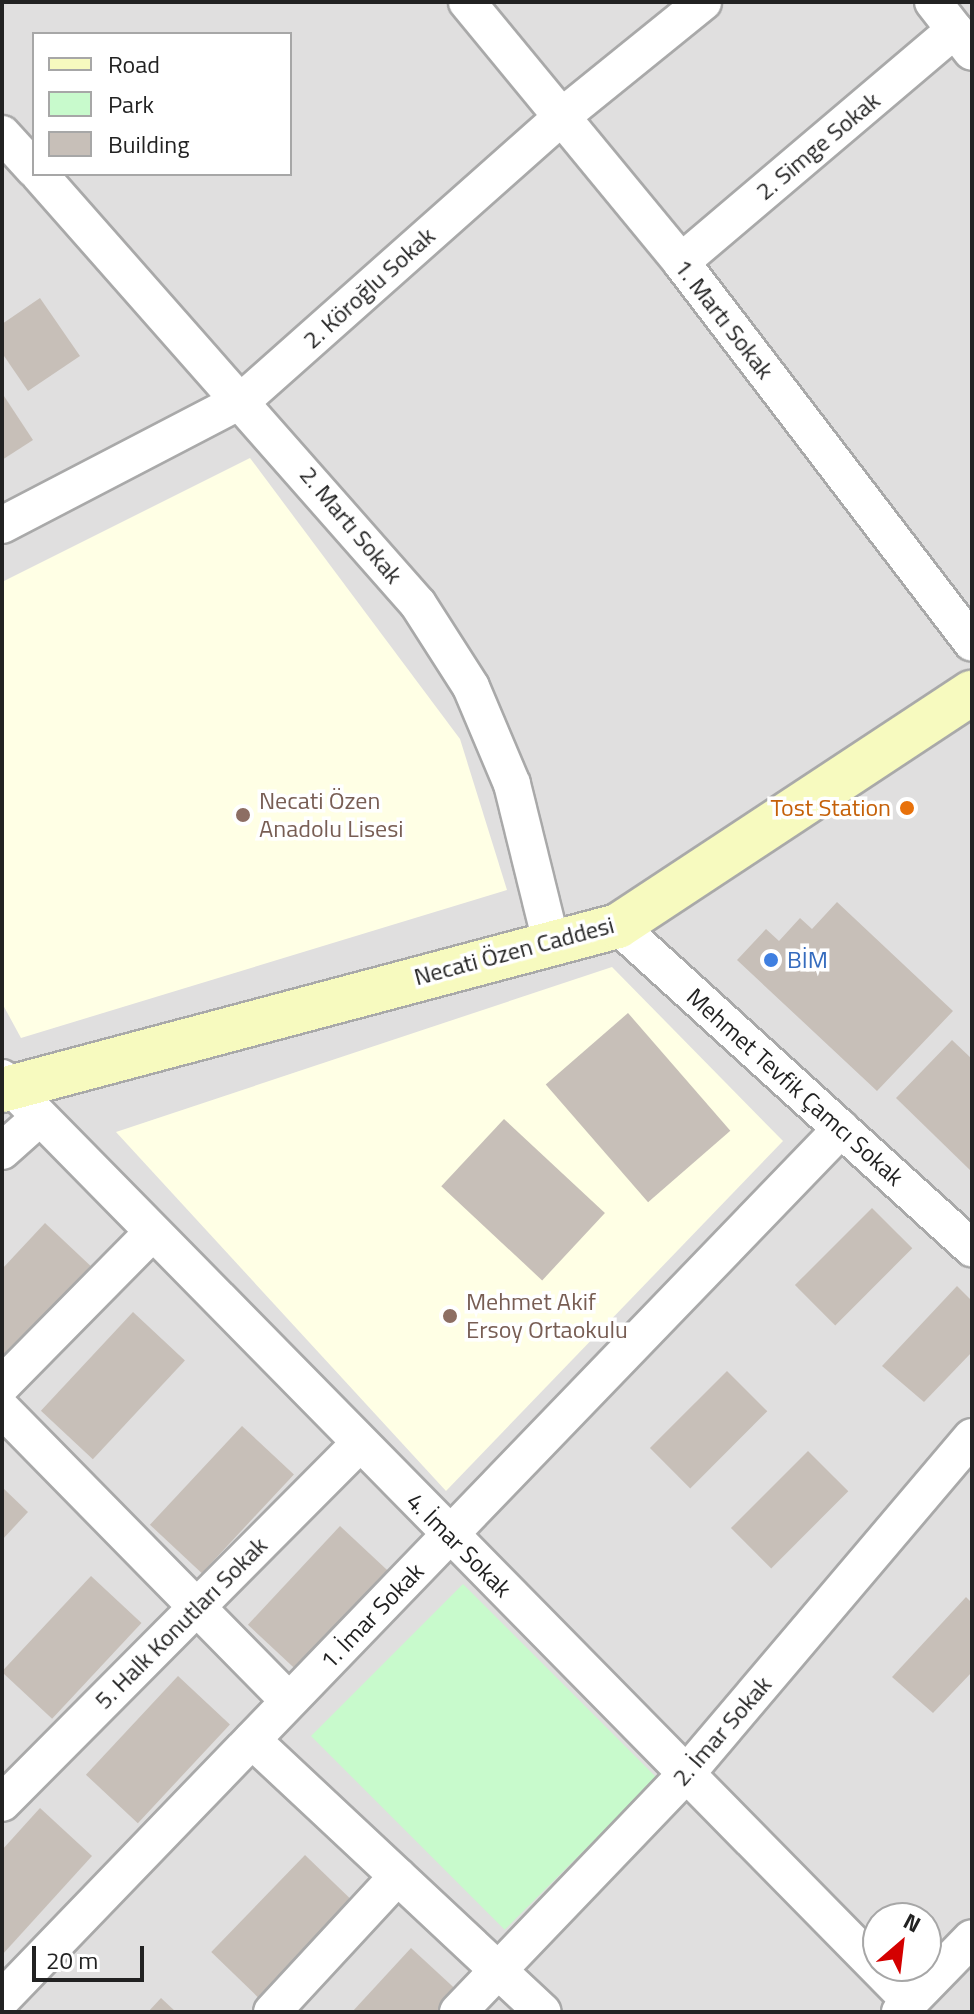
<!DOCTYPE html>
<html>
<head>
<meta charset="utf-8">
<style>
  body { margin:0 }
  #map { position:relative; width:974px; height:2014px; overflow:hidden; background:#f2efe9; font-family:"Titillium Web",sans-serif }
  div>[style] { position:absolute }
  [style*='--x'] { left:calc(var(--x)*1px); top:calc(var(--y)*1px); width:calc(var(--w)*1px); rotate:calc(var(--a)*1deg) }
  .residential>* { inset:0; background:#e0dfdf }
  .education>* { inset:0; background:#ffffe5 }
  .park>* { inset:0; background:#c8facc; transform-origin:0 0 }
  .building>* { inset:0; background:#c7bfb8; transform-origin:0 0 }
  .roads { filter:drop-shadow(2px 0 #a9a9a9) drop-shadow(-2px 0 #a9a9a9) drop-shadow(0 2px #a9a9a9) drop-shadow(0 -2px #a9a9a9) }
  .street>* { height:36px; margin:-18px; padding:0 18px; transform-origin:18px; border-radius:18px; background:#fff }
  .secondary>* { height:44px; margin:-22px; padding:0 22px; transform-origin:22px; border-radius:22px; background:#f7fabf }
  .dots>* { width:22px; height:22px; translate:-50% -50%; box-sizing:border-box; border:4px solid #fff; border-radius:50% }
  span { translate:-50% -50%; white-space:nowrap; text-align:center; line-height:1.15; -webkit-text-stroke:7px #fff; paint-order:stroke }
  .street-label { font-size:24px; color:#222 }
  .education-label { font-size:24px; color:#785e54 }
  .left { translate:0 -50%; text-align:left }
  .food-label { font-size:24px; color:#c56008 }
  .right { translate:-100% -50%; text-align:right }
  .shop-label { font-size:24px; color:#366cbe }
  .frame { position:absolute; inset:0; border:4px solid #222; pointer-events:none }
  .legend { position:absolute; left:32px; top:32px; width:260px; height:144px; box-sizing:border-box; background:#fff; border:2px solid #a7a7a7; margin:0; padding:10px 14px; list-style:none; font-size:24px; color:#222 }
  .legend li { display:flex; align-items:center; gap:16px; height:40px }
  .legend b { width:40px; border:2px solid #a7a7a7 }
  .north { position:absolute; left:862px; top:1902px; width:80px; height:80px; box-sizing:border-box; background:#fff; border:2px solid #a7a7a7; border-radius:50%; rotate:28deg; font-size:22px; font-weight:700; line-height:32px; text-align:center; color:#222 }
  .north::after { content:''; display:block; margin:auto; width:28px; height:36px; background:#d40000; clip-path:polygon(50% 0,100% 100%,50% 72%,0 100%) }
  .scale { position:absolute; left:32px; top:1946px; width:112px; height:36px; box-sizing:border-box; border:4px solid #222; border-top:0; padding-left:10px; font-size:24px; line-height:28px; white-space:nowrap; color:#222; -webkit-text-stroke:6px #fff; paint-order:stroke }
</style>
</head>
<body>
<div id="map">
  <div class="residential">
    <i style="clip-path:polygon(evenodd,2px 2px,972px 2px,972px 2012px,2px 2012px,2px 2px,34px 34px,290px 34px,290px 174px,34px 174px,34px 34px,2px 2px,878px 1918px,926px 1918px,926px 1966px,878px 1966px,878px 1918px)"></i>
  </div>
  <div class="education">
    <i style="clip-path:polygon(250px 458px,460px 739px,507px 890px,21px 1038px,2px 1003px,2px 582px)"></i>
    <i style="clip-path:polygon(612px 967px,783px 1141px,446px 1491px,116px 1132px)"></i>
  </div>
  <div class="park">
    <i style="left:463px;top:1584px;width:274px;height:215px;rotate:45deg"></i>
  </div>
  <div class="building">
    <i style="clip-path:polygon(40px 298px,80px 356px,28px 391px,2px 353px,2px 324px)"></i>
    <i style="clip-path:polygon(2px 393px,33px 440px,2px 460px)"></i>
    <i style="clip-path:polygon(837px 902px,953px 1011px,877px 1091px,737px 960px,766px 929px,779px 941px,800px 918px,812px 929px)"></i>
    <i style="left:628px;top:1013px;width:156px;height:109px;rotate:49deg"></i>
    <i style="clip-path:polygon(952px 1040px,972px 1059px,972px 1172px,896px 1098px)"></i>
    <i style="left:504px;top:1119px;width:138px;height:92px;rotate:43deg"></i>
    <i style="left:872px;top:1208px;width:57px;height:109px;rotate:45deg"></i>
    <i style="clip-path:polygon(45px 1223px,96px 1271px,2px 1371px,2px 1269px)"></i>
    <i style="clip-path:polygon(957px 1286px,972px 1301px,972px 1352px,924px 1402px,882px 1366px)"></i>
    <i style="left:133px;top:1312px;width:71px;height:135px;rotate:43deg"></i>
    <i style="left:727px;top:1371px;width:57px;height:109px;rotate:45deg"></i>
    <i style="left:242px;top:1426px;width:71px;height:135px;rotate:43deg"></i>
    <i style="left:808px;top:1451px;width:57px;height:109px;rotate:45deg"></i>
    <i style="clip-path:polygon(2px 1487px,28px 1512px,2px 1540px)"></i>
    <i style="left:340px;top:1526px;width:71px;height:135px;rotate:43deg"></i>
    <i style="left:91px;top:1576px;width:69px;height:131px;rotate:43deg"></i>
    <i style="clip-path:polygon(966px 1597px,972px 1603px,972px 1672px,933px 1713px,892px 1677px)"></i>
    <i style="left:178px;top:1676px;width:71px;height:135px;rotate:43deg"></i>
    <i style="clip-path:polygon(40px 1808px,92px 1856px,2px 1955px,2px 1850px)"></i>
    <i style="left:305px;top:1855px;width:71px;height:135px;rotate:44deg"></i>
    <i style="clip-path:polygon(411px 1948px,463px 1996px,448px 2012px,352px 2012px)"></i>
    <i style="clip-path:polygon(161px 1998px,176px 2012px,148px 2012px)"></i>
  </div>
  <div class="roads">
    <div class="street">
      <i style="--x:467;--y:2;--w:337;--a:50.5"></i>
      <i style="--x:681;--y:262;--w:479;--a:52.6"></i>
      <i style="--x:933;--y:2;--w:63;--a:52"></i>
      <i style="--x:2;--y:134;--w:47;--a:47.6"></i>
      <i style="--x:39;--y:174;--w:573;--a:48.61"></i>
      <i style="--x:418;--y:604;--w:98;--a:57.4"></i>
      <i style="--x:471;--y:687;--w:105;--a:67.1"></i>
      <i style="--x:512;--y:784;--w:163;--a:76.1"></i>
      <i style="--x:681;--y:262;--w:359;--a:-40.3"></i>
      <i style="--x:2;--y:525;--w:273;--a:-27.5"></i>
      <i style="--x:244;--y:399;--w:423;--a:-41.6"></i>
      <i style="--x:560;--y:118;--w:184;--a:-39"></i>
      <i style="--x:618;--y:926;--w:479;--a:42.3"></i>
      <i style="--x:2;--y:1078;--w:1295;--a:45.47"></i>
      <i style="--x:2;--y:1151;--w:48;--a:-41.6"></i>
      <i style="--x:2;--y:1385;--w:212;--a:-45.4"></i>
      <i style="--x:2;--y:1409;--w:409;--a:45.5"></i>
      <i style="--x:252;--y:1740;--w:398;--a:43.1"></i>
      <i style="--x:2;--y:1803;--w:506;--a:-45.16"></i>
      <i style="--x:2;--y:1999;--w:1209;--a:-46.04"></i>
      <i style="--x:272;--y:2012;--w:185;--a:-47.2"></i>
      <i style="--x:458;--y:2012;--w:330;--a:-46.2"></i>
      <i style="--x:686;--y:1774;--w:442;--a:-49.7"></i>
      <i style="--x:900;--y:2012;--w:103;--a:-45.8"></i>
    </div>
    <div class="secondary">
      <i style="--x:2;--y:1090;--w:637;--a:-14.91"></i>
      <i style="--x:618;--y:926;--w:424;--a:-33.4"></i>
    </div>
  </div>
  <div class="dots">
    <i style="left:907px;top:808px;background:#e8710a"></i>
    <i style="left:243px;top:815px;background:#8d6e63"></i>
    <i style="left:771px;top:960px;background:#3f7fe0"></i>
    <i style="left:450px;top:1316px;background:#8d6e63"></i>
  </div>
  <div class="street-label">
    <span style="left:818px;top:146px;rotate:-40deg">2. Simge Sokak</span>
    <span style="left:369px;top:288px;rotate:-42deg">2. Köroğlu Sokak</span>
    <span style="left:724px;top:319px;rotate:52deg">1. Martı Sokak</span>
    <span style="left:351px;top:525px;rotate:50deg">2. Martı Sokak</span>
    <span style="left:514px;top:951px;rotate:-15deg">Necati Özen Caddesi</span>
    <span style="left:795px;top:1087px;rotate:42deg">Mehmet Tevfik Çamcı Sokak</span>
    <span style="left:459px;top:1545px;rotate:45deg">4. İmar Sokak</span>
    <span style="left:372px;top:1616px;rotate:-46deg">1. İmar Sokak</span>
    <span style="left:181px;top:1623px;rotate:-45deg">5. Halk Konutları Sokak</span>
    <span style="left:722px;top:1731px;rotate:-49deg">2. İmar Sokak</span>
  </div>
  <div class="education-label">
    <span class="left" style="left:259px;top:815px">Necati Özen<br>Anadolu Lisesi</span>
    <span class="left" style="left:466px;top:1316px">Mehmet Akif<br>Ersoy Ortaokulu</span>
  </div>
  <div class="food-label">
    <span class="right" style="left:891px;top:808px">Tost Station</span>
  </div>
  <div class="shop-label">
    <span class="left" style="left:787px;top:960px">BİM</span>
  </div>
  <div class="frame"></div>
  <ul class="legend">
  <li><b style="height:10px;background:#f7fabf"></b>Road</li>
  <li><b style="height:22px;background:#c8facc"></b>Park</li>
  <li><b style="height:22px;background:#c7bfb8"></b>Building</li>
  </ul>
  <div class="north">N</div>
  <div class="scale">20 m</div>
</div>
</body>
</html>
